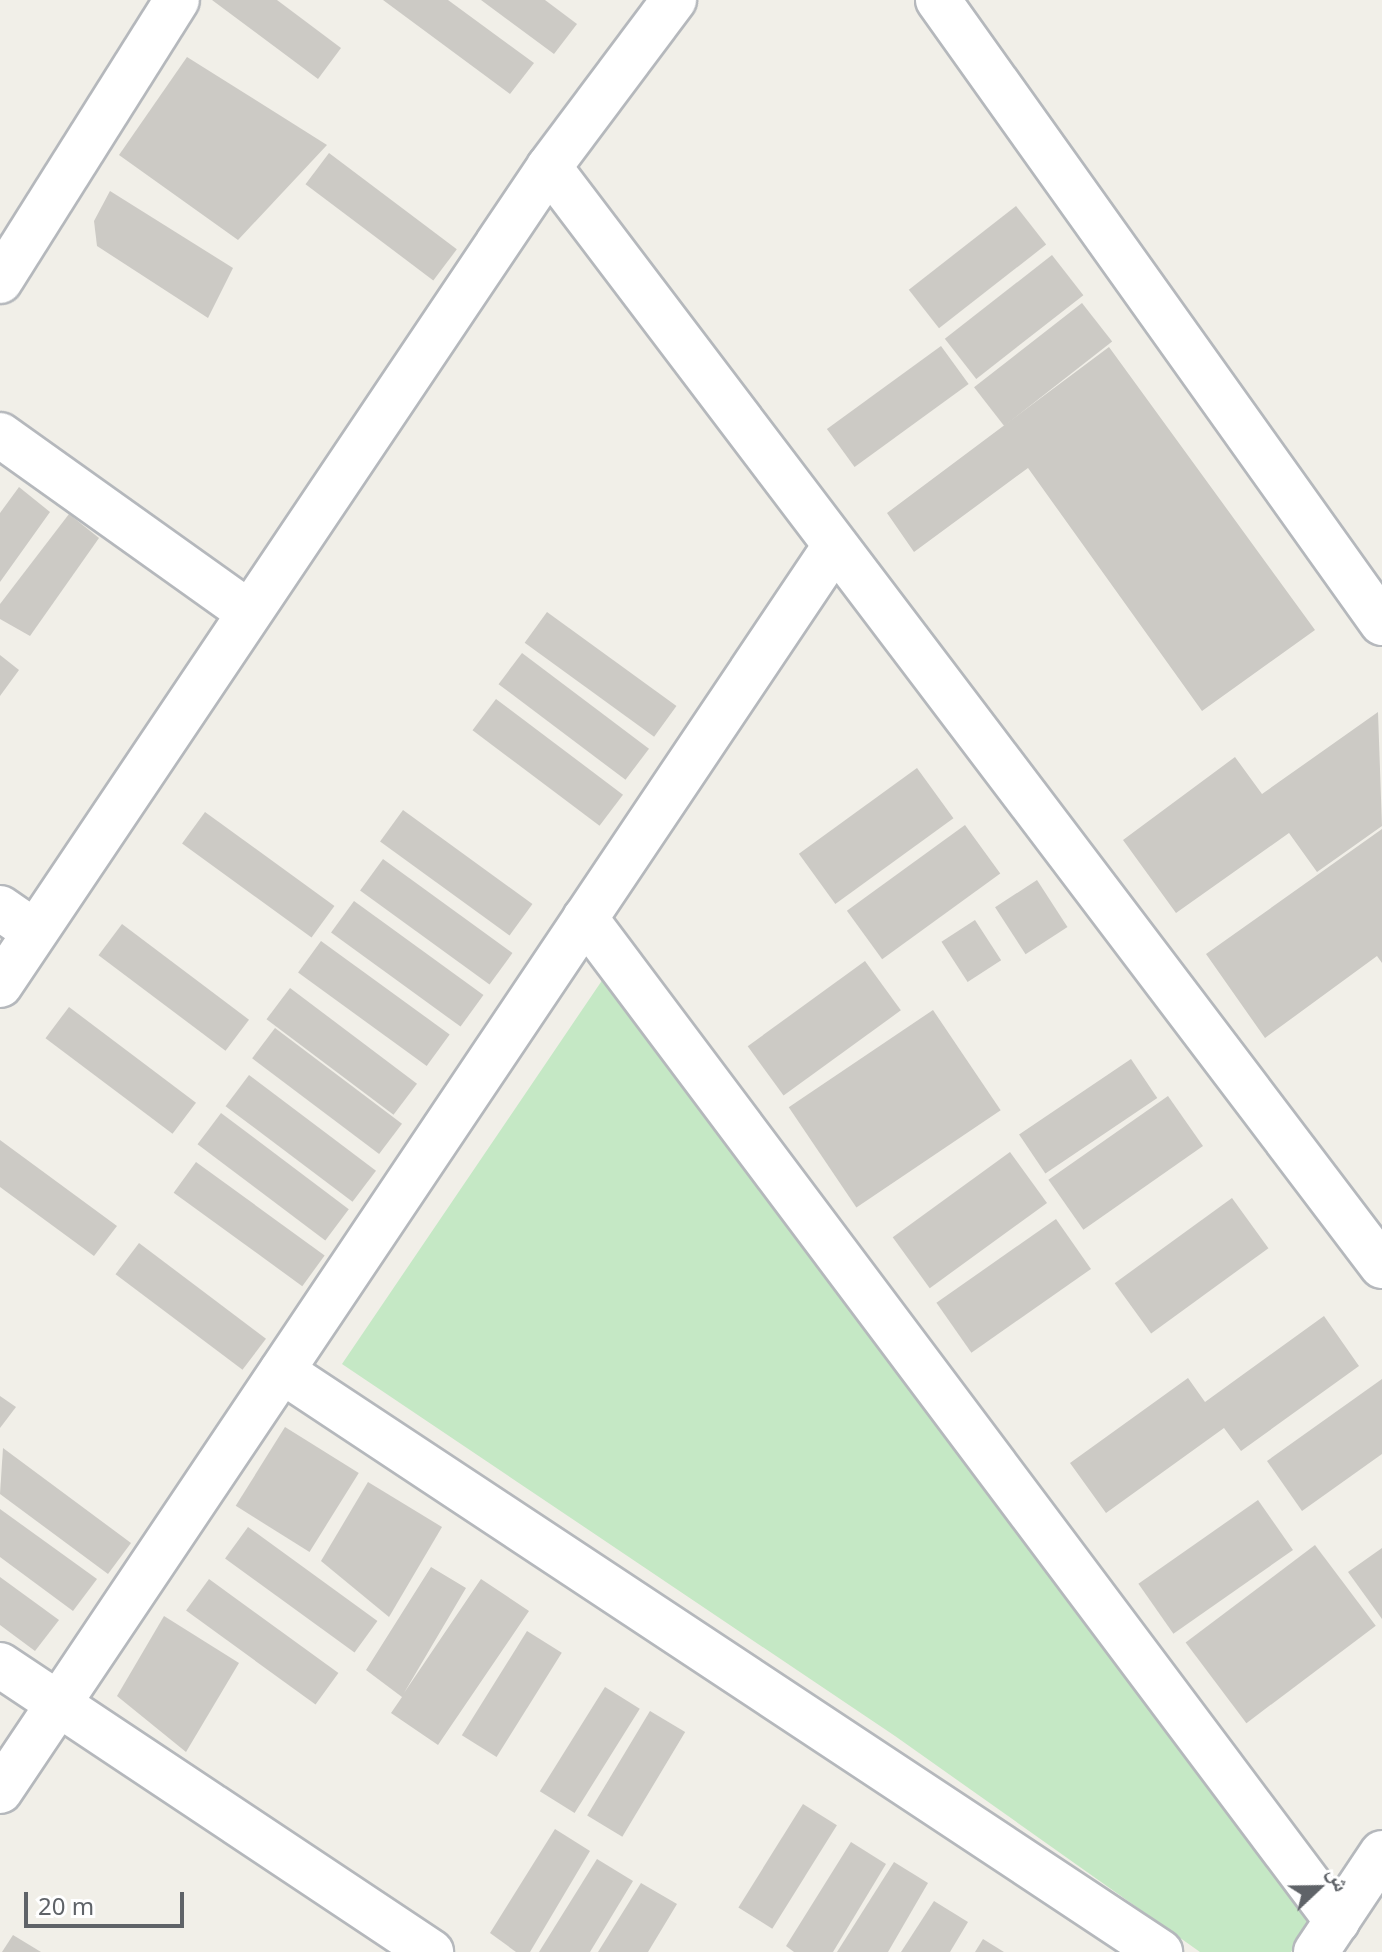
<!DOCTYPE html>
<html>
<head>
<meta charset="utf-8">
<style>
  body { margin:0 }
  #map { position:relative; width:1382px; height:1952px; overflow:hidden; background:#f1efe8; font-family:"Noto Sans","Noto Naskh Arabic",sans-serif }
  div>[style] { position:absolute }
  [style*='--x'] { left:calc(var(--x)*1px); top:calc(var(--y)*1px); width:calc(var(--w)*1px); rotate:calc(var(--a)*1deg) }
  .green>* { inset:0; background:#c5e8c5 }
  .building>* { inset:0; background:#cccac5; transform-origin:0 0 }
  .roads { filter:drop-shadow(2px 0 #b5b8bc) drop-shadow(-2px 0 #b5b8bc) drop-shadow(0 2px #b5b8bc) drop-shadow(0 -2px #b5b8bc) }
  .street>* { height:44px; margin:-22px; padding:0 22px; transform-origin:22px; border-radius:22px; background:#fff }
  span { translate:-50% -50%; white-space:nowrap; text-align:center; line-height:1.15; -webkit-text-stroke:6px #fff; paint-order:stroke }
  .north { position:absolute; left:1278px; top:1848px; width:80px; height:80px; -webkit-text-stroke:6px #fff; paint-order:stroke; rotate:68deg; font-size:22px; font-weight:700; line-height:32px; text-align:center; color:#5f6368 }
  .north::after { content:''; display:block; margin:auto; width:28px; height:36px; background:#5f6368; clip-path:polygon(50% 0,100% 100%,50% 72%,0 100%) }
  .scale { position:absolute; left:24px; top:1892px; width:160px; height:36px; box-sizing:border-box; border:4px solid #5f6368; border-top:0; padding-left:10px; font-size:24px; line-height:28px; white-space:nowrap; color:#5f6368; -webkit-text-stroke:6px #fff; paint-order:stroke }
</style>
</head>
<body>
<div id="map">
  <div class="green">
    <i style="clip-path:polygon(603px 979px,1317px 1917px,1291px 1952px,1200px 1952px,895px 1736px,342px 1364px)"></i>
  </div>
  <div class="building">
    <i style="clip-path:polygon(212px 0,277px 0,341px 48px,318px 79px)"></i>
    <i style="clip-path:polygon(383px 0,448px 0,534px 63px,510px 94px)"></i>
    <i style="clip-path:polygon(481px 0,545px 0,577px 24px,554px 54px)"></i>
    <i style="clip-path:polygon(187px 57px,327px 145px,238px 240px,119px 155px)"></i>
    <i style="left:329px;top:153px;width:160px;height:39px;rotate:37deg"></i>
    <i style="clip-path:polygon(110px 191px,233px 268px,208px 318px,97px 246px,94px 221px)"></i>
    <i style="left:1016px;top:206px;width:49px;height:136px;rotate:52deg"></i>
    <i style="left:1052px;top:255px;width:51px;height:136px;rotate:52deg"></i>
    <i style="left:1082px;top:303px;width:49px;height:137px;rotate:52deg"></i>
    <i style="left:941px;top:346px;width:47px;height:141px;rotate:54deg"></i>
    <i style="clip-path:polygon(1109px 347px,1315px 630px,1202px 711px,1028px 468px,914px 552px,887px 513px)"></i>
    <i style="clip-path:polygon(19px 487px,50px 512px,0 582px,0 513px)"></i>
    <i style="clip-path:polygon(69px 514px,99px 538px,30px 636px,0 619px,0 604px)"></i>
    <i style="left:547px;top:612px;width:160px;height:38px;rotate:36deg"></i>
    <i style="left:522px;top:653px;width:159px;height:39px;rotate:37deg"></i>
    <i style="clip-path:polygon(0 655px,19px 670px,0 696px)"></i>
    <i style="left:496px;top:699px;width:159px;height:39px;rotate:37deg"></i>
    <i style="clip-path:polygon(1378px 712px,1382px 826px,1317px 872px,1289px 833px,1176px 913px,1123px 840px,1235px 757px,1262px 794px)"></i>
    <i style="left:917px;top:768px;width:62px;height:146px;rotate:54deg"></i>
    <i style="left:403px;top:810px;width:160px;height:39px;rotate:36deg"></i>
    <i style="left:205px;top:812px;width:160px;height:39px;rotate:36deg"></i>
    <i style="left:965px;top:825px;width:60px;height:146px;rotate:54deg"></i>
    <i style="clip-path:polygon(1382px 829px,1382px 963px,1377px 956px,1265px 1038px,1206px 954px)"></i>
    <i style="left:383px;top:859px;width:160px;height:39px;rotate:36deg"></i>
    <i style="left:1037px;top:880px;width:56px;height:50px;rotate:57deg"></i>
    <i style="left:354px;top:901px;width:160px;height:39px;rotate:36deg"></i>
    <i style="left:975px;top:920px;width:48px;height:40px;rotate:57deg"></i>
    <i style="left:122px;top:924px;width:159px;height:39px;rotate:37deg"></i>
    <i style="left:321px;top:941px;width:159px;height:39px;rotate:36deg"></i>
    <i style="left:865px;top:961px;width:61px;height:145px;rotate:54deg"></i>
    <i style="left:290px;top:988px;width:159px;height:39px;rotate:37deg"></i>
    <i style="left:69px;top:1007px;width:159px;height:39px;rotate:37deg"></i>
    <i style="left:933px;top:1010px;width:121px;height:174px;rotate:56deg"></i>
    <i style="left:275px;top:1028px;width:159px;height:38px;rotate:37deg"></i>
    <i style="left:1131px;top:1059px;width:47px;height:135px;rotate:56deg"></i>
    <i style="left:249px;top:1075px;width:159px;height:39px;rotate:37deg"></i>
    <i style="left:1168px;top:1096px;width:61px;height:146px;rotate:55deg"></i>
    <i style="left:221px;top:1113px;width:160px;height:39px;rotate:37deg"></i>
    <i style="clip-path:polygon(0 1140px,117px 1226px,94px 1256px,0 1187px)"></i>
    <i style="left:1010px;top:1152px;width:63px;height:145px;rotate:54deg"></i>
    <i style="left:196px;top:1162px;width:159px;height:38px;rotate:36deg"></i>
    <i style="left:1232px;top:1198px;width:62px;height:145px;rotate:54deg"></i>
    <i style="left:1056px;top:1219px;width:61px;height:146px;rotate:55deg"></i>
    <i style="left:139px;top:1243px;width:159px;height:39px;rotate:37deg"></i>
    <i style="clip-path:polygon(1324px 1316px,1359px 1366px,1241px 1451px,1224px 1428px,1106px 1513px,1070px 1463px,1188px 1378px,1205px 1402px)"></i>
    <i style="clip-path:polygon(1382px 1379px,1382px 1454px,1302px 1511px,1267px 1461px)"></i>
    <i style="clip-path:polygon(0 1396px,16px 1407px,0 1428px)"></i>
    <i style="left:285px;top:1427px;width:87px;height:93px;rotate:32deg"></i>
    <i style="clip-path:polygon(3px 1448px,131px 1543px,108px 1574px,0 1494px)"></i>
    <i style="clip-path:polygon(368px 1482px,442px 1527px,389px 1617px,321px 1561px)"></i>
    <i style="left:1258px;top:1500px;width:61px;height:146px;rotate:55deg"></i>
    <i style="clip-path:polygon(0 1509px,97px 1579px,73px 1611px,0 1557px)"></i>
    <i style="left:248px;top:1527px;width:160px;height:39px;rotate:36deg"></i>
    <i style="left:1315px;top:1545px;width:101px;height:162px;rotate:53deg"></i>
    <i style="clip-path:polygon(1382px 1548px,1382px 1619px,1348px 1572px)"></i>
    <i style="clip-path:polygon(431px 1567px,466px 1588px,404px 1693px,481px 1579px,529px 1611px,438px 1745px,391px 1713px,402px 1697px,366px 1670px)"></i>
    <i style="clip-path:polygon(0 1577px,59px 1620px,35px 1651px,0 1625px)"></i>
    <i style="left:209px;top:1579px;width:160px;height:39px;rotate:36deg"></i>
    <i style="clip-path:polygon(164px 1616px,239px 1663px,186px 1752px,117px 1696px)"></i>
    <i style="left:527px;top:1631px;width:41px;height:123px;rotate:32deg"></i>
    <i style="left:605px;top:1687px;width:41px;height:123px;rotate:32deg"></i>
    <i style="left:650px;top:1711px;width:41px;height:122px;rotate:31deg"></i>
    <i style="left:803px;top:1804px;width:40px;height:122px;rotate:32deg"></i>
    <i style="clip-path:polygon(555px 1829px,590px 1851px,530px 1952px,516px 1952px,490px 1933px)"></i>
    <i style="clip-path:polygon(851px 1842px,886px 1864px,833px 1952px,794px 1952px,786px 1946px)"></i>
    <i style="clip-path:polygon(597px 1859px,633px 1881px,590px 1952px,539px 1952px)"></i>
    <i style="clip-path:polygon(894px 1862px,928px 1883px,888px 1952px,837px 1952px)"></i>
    <i style="clip-path:polygon(641px 1883px,677px 1904px,648px 1952px,598px 1952px)"></i>
    <i style="clip-path:polygon(934px 1901px,968px 1922px,950px 1952px,901px 1952px)"></i>
    <i style="clip-path:polygon(13px 1935px,41px 1952px,2px 1952px)"></i>
    <i style="clip-path:polygon(983px 1939px,1004px 1952px,975px 1952px)"></i>
  </div>
  <div class="roads">
    <div class="street">
      <i style="--x:938;--y:0;--w:765;--a:54.52"></i>
      <i style="--x:549;--y:167;--w:1379;--a:52.84"></i>
      <i style="--x:0;--y:281;--w:332;--a:-57.8"></i>
      <i style="--x:0;--y:435;--w:305;--a:35.5"></i>
      <i style="--x:0;--y:908;--w:42;--a:34.4"></i>
      <i style="--x:585;--y:918;--w:1254;--a:53.14"></i>
      <i style="--x:0;--y:985;--w:985;--a:-56.13"></i>
      <i style="--x:549;--y:167;--w:209;--a:-53.2"></i>
      <i style="--x:282;--y:1371;--w:1053;--a:33.49"></i>
      <i style="--x:0;--y:1665;--w:518;--a:33.66"></i>
      <i style="--x:0;--y:1791;--w:1499;--a:-56.15"></i>
      <i style="--x:1316;--y:1952;--w:119;--a:-56.3"></i>
    </div>
  </div>
  <div class="north">ش</div>
  <div class="scale">20 m</div>
</div>
</body>
</html>
